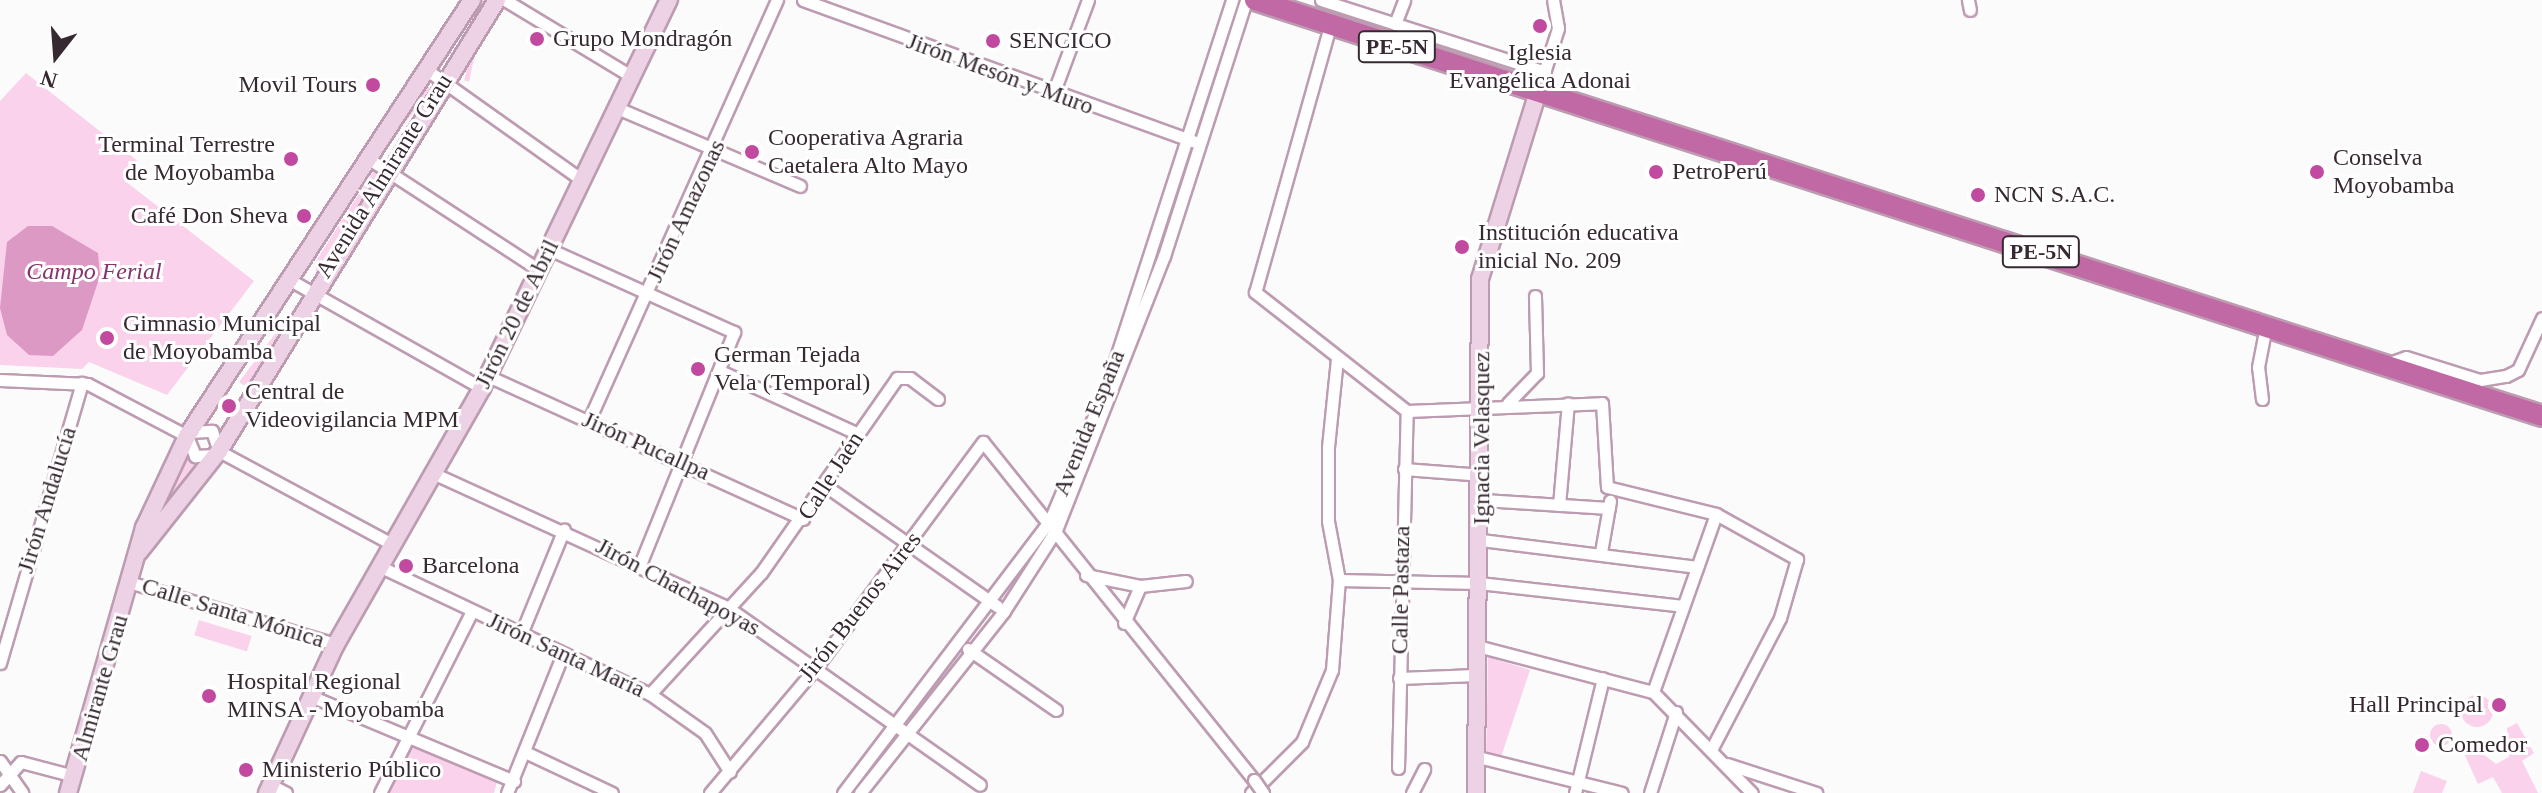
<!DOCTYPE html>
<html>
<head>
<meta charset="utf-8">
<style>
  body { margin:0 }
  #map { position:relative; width:2542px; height:793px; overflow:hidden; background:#fbfbfb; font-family:"Times New Roman",serif }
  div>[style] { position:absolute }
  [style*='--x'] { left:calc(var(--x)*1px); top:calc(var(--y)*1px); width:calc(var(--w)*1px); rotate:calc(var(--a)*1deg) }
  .green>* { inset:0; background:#fbd2eb; transform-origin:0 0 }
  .round { border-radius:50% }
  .water>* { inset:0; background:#db99c4 }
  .roads { filter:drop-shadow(2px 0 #bd9cb1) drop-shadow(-2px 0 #bd9cb1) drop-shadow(0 2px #bd9cb1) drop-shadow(0 -2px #bd9cb1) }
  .street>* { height:11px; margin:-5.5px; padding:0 5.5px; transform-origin:5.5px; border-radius:5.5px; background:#fff }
  .secondary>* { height:16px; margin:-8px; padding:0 8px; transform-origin:8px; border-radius:8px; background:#ecd2e4 }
  .highway>* { height:20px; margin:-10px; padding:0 10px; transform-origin:10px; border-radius:10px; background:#c069a4 }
  .bridges { filter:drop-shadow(2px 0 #bd9cb1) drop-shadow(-2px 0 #bd9cb1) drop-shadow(0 2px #bd9cb1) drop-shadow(0 -2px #bd9cb1) }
  .street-bridge>* { height:11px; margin:-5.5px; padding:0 5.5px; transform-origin:5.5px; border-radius:5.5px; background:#fff }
  .dots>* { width:22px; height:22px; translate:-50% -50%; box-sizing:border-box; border:4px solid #fff; border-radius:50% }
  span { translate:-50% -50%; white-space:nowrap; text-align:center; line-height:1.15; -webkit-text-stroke:6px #fff; paint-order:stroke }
  .shield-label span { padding:2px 6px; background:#fff; border:2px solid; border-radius:6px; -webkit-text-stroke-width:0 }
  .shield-label { font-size:22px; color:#372932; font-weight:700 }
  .poi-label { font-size:24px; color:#372932 }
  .left { translate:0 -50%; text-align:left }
  .right { translate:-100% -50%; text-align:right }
  .street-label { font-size:24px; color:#372932 }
  .park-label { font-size:24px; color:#83356d; font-style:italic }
  .north { position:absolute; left:16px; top:16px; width:80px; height:80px; -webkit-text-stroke:6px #fff; paint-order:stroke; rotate:197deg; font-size:22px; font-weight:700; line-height:32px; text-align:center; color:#372932 }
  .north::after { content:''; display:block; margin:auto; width:28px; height:36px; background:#372932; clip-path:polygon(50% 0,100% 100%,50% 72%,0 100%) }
</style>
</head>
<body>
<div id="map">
  <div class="green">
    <i style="left:480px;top:0;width:5px;height:82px;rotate:11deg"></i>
    <i style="clip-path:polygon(26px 73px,139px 162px,125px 181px,254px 281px,167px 395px,89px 362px,82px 369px,0 365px,0 101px)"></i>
    <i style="left:427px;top:86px;width:6px;height:85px;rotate:39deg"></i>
    <i style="clip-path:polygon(376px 167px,384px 172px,316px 276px,316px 261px)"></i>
    <i style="clip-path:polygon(297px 305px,249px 389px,239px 382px)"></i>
    <i style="clip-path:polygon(185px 457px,202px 466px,150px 532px)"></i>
    <i style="left:199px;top:620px;width:55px;height:16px;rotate:17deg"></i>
    <i style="clip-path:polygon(1488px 657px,1530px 670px,1500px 760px,1486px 759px)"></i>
    <i class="round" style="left:2461px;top:695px;width:32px;height:32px"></i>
    <i style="clip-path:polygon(2517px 723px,2534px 753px,2522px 761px,2538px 793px,2502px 793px,2493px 777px,2478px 784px,2463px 751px,2473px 746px,2496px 764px,2509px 757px,2507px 728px)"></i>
    <i class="round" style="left:2430px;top:724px;width:22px;height:22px"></i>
    <i style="clip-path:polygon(403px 739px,497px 782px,494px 793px,381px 793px)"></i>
    <i style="clip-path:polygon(2421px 771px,2447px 781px,2442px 793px,2413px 793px)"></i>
  </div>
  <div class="water">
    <i style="clip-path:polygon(28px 226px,52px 226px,98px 253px,100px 276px,82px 330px,53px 356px,29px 355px,7px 335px,0 308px,7px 242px)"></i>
  </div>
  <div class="roads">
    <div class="street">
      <i style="--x:505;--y:0;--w:147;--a:31.1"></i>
      <i style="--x:803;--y:0;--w:415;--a:19.9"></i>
      <i style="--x:1321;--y:0;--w:235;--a:17.8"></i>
      <i style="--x:1968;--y:0;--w:10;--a:79"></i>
      <i style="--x:1395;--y:24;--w:26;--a:-69"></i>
      <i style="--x:1330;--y:26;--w:276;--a:105.7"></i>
      <i style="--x:1255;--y:292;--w:193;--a:38.1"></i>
      <i style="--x:1407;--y:411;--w:195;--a:-2.3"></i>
      <i style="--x:1602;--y:403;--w:84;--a:86.6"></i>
      <i style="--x:1607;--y:487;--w:112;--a:13.9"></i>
      <i style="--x:1716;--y:514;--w:93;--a:29.1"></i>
      <i style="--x:1797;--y:559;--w:61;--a:106.1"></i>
      <i style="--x:1780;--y:618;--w:147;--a:117.6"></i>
      <i style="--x:427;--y:70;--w:190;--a:35.4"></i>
      <i style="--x:1538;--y:92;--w:67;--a:-72.6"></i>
      <i style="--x:1558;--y:28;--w:28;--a:-100"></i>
      <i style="--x:1053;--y:94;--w:100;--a:-69.6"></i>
      <i style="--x:615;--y:107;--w:201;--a:23.1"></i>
      <i style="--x:369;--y:159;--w:203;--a:33.1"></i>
      <i style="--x:549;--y:249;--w:203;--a:24.2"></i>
      <i style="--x:734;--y:332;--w:248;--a:112"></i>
      <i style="--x:290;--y:280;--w:220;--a:29.4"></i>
      <i style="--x:2384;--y:365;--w:23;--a:-20"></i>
      <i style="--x:2406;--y:357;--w:77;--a:17.3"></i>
      <i style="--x:2480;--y:380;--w:26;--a:-9"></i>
      <i style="--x:2506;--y:376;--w:13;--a:-27"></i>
      <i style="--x:2518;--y:370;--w:57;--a:-65.2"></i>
      <i style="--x:720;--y:371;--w:152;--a:24.5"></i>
      <i style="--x:488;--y:376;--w:346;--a:24.4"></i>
      <i style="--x:0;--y:380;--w:88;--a:2.6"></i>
      <i style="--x:88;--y:384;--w:112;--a:27.7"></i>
      <i style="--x:2262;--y:399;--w:32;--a:-97"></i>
      <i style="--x:2258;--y:367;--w:42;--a:-79"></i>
      <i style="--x:1508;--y:403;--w:42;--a:-46"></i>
      <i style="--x:1537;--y:373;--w:77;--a:-91.5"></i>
      <i style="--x:589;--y:420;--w:460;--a:-65.9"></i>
      <i style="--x:190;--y:432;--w:22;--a:-3"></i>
      <i style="--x:212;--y:431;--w:21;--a:71"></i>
      <i style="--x:187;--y:436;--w:22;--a:68"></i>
      <i style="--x:195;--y:456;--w:19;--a:-3"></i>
      <i style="--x:219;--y:451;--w:196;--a:28.3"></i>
      <i style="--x:1404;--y:469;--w:79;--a:4.3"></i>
      <i style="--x:437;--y:475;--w:319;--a:24.5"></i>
      <i style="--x:727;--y:607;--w:309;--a:35.1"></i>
      <i style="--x:827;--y:487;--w:208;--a:35"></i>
      <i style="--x:1483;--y:500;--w:126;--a:3.6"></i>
      <i style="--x:1559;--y:505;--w:102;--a:-85"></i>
      <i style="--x:1481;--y:540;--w:218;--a:7.1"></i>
      <i style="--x:1601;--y:552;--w:52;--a:-80"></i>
      <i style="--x:379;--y:566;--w:300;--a:25.3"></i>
      <i style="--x:650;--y:694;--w:67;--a:35.3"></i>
      <i style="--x:705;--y:733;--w:46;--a:57.3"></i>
      <i style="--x:1086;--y:575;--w:55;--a:11.5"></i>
      <i style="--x:1339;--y:580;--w:140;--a:1.2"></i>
      <i style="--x:1479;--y:583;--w:205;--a:6.4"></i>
      <i style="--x:129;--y:582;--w:216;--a:16.7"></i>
      <i style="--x:1124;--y:623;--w:40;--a:-66.6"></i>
      <i style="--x:1140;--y:586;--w:46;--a:-6.2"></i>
      <i style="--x:521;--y:634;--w:113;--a:-67.7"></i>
      <i style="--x:1481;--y:647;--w:178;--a:14.7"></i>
      <i style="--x:1653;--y:692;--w:141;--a:45.6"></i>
      <i style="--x:968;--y:649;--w:107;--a:34.7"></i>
      <i style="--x:0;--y:663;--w:292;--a:-73.7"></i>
      <i style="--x:1399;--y:678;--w:77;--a:-2.2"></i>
      <i style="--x:1653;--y:692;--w:189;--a:-70.5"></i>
      <i style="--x:650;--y:694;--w:164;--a:-47.5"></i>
      <i style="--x:761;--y:573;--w:238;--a:-55.1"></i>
      <i style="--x:897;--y:378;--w:13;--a:0"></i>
      <i style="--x:910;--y:378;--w:35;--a:37"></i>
      <i style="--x:313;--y:697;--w:218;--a:22.7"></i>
      <i style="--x:525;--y:752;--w:96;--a:25.2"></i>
      <i style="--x:1478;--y:757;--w:148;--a:14"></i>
      <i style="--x:0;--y:761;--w:39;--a:55"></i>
      <i style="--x:1727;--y:764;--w:94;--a:18"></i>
      <i style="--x:1398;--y:768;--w:357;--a:-88.6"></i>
      <i style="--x:0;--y:785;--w:31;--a:-48"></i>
      <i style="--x:21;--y:762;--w:55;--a:14.8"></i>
      <i style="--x:271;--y:785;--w:17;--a:28"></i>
      <i style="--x:380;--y:793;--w:204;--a:-63.2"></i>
      <i style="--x:507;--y:793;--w:150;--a:-68.1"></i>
      <i style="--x:710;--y:793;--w:166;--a:-49.9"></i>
      <i style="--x:817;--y:666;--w:279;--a:-53.5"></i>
      <i style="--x:983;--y:442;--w:433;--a:51.3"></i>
      <i style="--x:843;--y:793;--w:343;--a:-52.8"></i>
      <i style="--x:1050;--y:520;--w:147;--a:-67.1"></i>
      <i style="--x:1107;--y:385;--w:405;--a:-72"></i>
      <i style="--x:860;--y:793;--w:232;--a:-51.6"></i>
      <i style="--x:1004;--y:611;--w:96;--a:-57.3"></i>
      <i style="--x:1056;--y:530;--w:295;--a:-68.5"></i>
      <i style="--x:1164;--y:256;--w:269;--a:-72.2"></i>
      <i style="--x:1251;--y:793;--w:72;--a:-45"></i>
      <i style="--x:1302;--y:742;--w:78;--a:-67.4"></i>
      <i style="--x:1332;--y:670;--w:90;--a:-85.6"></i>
      <i style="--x:1339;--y:580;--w:60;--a:-100.6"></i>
      <i style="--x:1328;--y:521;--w:74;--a:-90"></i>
      <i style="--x:1328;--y:447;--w:88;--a:-84.2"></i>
      <i style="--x:1412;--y:793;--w:27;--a:-63"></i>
      <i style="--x:1575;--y:793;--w:118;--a:-76.3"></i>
      <i style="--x:1650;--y:793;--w:85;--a:-72.2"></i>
    </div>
    <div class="secondary">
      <i style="--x:139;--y:552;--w:129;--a:-51.6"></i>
      <i style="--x:219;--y:451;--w:530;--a:-58.35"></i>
      <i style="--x:68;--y:793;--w:276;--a:-74"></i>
      <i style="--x:144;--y:528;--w:102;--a:-64.9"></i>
      <i style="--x:187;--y:436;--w:521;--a:-56.83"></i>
      <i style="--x:267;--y:793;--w:164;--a:-65.2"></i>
      <i style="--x:336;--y:644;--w:295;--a:-60.3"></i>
      <i style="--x:482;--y:388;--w:431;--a:-64.3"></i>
      <i style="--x:1476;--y:793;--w:514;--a:-89.55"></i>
      <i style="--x:1480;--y:279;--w:196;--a:-72.8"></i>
    </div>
    <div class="highway">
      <i style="--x:1255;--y:0;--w:1353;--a:17.91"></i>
    </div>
  </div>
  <div class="bridges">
    <div class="street-bridge">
      <i style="--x:1254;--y:780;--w:16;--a:55"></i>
    </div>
  </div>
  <div class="dots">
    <i style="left:1540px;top:26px;background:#c14aa0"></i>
    <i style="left:537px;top:39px;background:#c14aa0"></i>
    <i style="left:993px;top:41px;background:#c14aa0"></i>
    <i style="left:373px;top:85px;background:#c14aa0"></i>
    <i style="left:752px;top:152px;background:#c14aa0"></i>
    <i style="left:291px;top:159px;background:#c14aa0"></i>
    <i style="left:1656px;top:172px;background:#c14aa0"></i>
    <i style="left:2317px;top:172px;background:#c14aa0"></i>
    <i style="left:1978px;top:195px;background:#c14aa0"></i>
    <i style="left:304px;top:216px;background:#c14aa0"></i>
    <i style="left:1462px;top:247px;background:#c14aa0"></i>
    <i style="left:107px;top:338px;background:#c14aa0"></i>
    <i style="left:698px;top:369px;background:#c14aa0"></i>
    <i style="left:229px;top:406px;background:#c14aa0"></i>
    <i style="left:406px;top:566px;background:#c14aa0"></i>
    <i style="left:209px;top:696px;background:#c14aa0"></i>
    <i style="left:2499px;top:705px;background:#c14aa0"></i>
    <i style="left:2422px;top:745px;background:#c14aa0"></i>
    <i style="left:246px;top:770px;background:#c14aa0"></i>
  </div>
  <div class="shield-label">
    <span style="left:1397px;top:47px">PE-5N</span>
    <span style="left:2041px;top:252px">PE-5N</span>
  </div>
  <div class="poi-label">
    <span class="left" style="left:553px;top:39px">Grupo Mondragón</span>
    <span class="left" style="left:1009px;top:41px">SENCICO</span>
    <span style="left:1540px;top:67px">Iglesia<br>Evangélica Adonai</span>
    <span class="right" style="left:357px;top:85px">Movil Tours</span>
    <span class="left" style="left:768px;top:152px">Cooperativa Agraria<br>Caetalera Alto Mayo</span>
    <span class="right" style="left:275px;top:159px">Terminal Terrestre<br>de Moyobamba</span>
    <span class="left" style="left:2333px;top:172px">Conselva<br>Moyobamba</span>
    <span class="left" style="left:1672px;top:172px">PetroPerú</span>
    <span class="left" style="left:1994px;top:195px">NCN S.A.C.</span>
    <span class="right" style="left:288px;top:216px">Café Don Sheva</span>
    <span class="left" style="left:1478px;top:247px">Institución educativa<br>inicial No. 209</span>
    <span class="left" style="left:123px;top:338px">Gimnasio Municipal<br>de Moyobamba</span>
    <span class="left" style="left:714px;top:369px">German Tejada<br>Vela (Temporal)</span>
    <span class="left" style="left:245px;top:406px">Central de<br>Videovigilancia MPM</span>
    <span class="left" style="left:422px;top:566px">Barcelona</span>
    <span class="left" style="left:227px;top:696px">Hospital Regional<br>MINSA - Moyobamba</span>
    <span class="right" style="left:2483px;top:705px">Hall Principal</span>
    <span class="left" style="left:2438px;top:745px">Comedor</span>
    <span class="left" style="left:262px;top:770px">Ministerio Público</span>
  </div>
  <div class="street-label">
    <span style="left:1000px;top:74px;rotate:20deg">Jirón Mesón y Muro</span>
    <span style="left:384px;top:176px;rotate:-58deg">Avenida Almirante Grau</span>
    <span style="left:686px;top:211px;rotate:-65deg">Jirón Amazonas</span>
    <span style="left:517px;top:314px;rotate:-64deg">Jirón 20 de Abril</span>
    <span style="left:1089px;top:423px;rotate:-68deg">Avenida España</span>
    <span style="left:1482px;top:438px;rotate:-90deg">Ignacia Velasquez</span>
    <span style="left:646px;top:446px;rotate:24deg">Jirón Pucallpa</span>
    <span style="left:831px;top:476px;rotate:-57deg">Calle Jaén</span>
    <span style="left:47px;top:500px;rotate:-73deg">Jirón Andalucía</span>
    <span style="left:678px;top:587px;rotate:28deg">Jirón Chachapoyas</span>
    <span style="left:1401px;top:590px;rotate:-89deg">Calle Pastaza</span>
    <span style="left:860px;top:607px;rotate:-52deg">Jirón Buenos Aires</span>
    <span style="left:233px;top:613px;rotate:17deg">Calle Santa Mónica</span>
    <span style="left:566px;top:655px;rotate:25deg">Jirón Santa María</span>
    <span style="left:100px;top:688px;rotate:-74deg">Almirante Grau</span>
  </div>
  <div class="park-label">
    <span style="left:94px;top:272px">Campo Ferial</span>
  </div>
  <div class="north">N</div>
</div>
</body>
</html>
